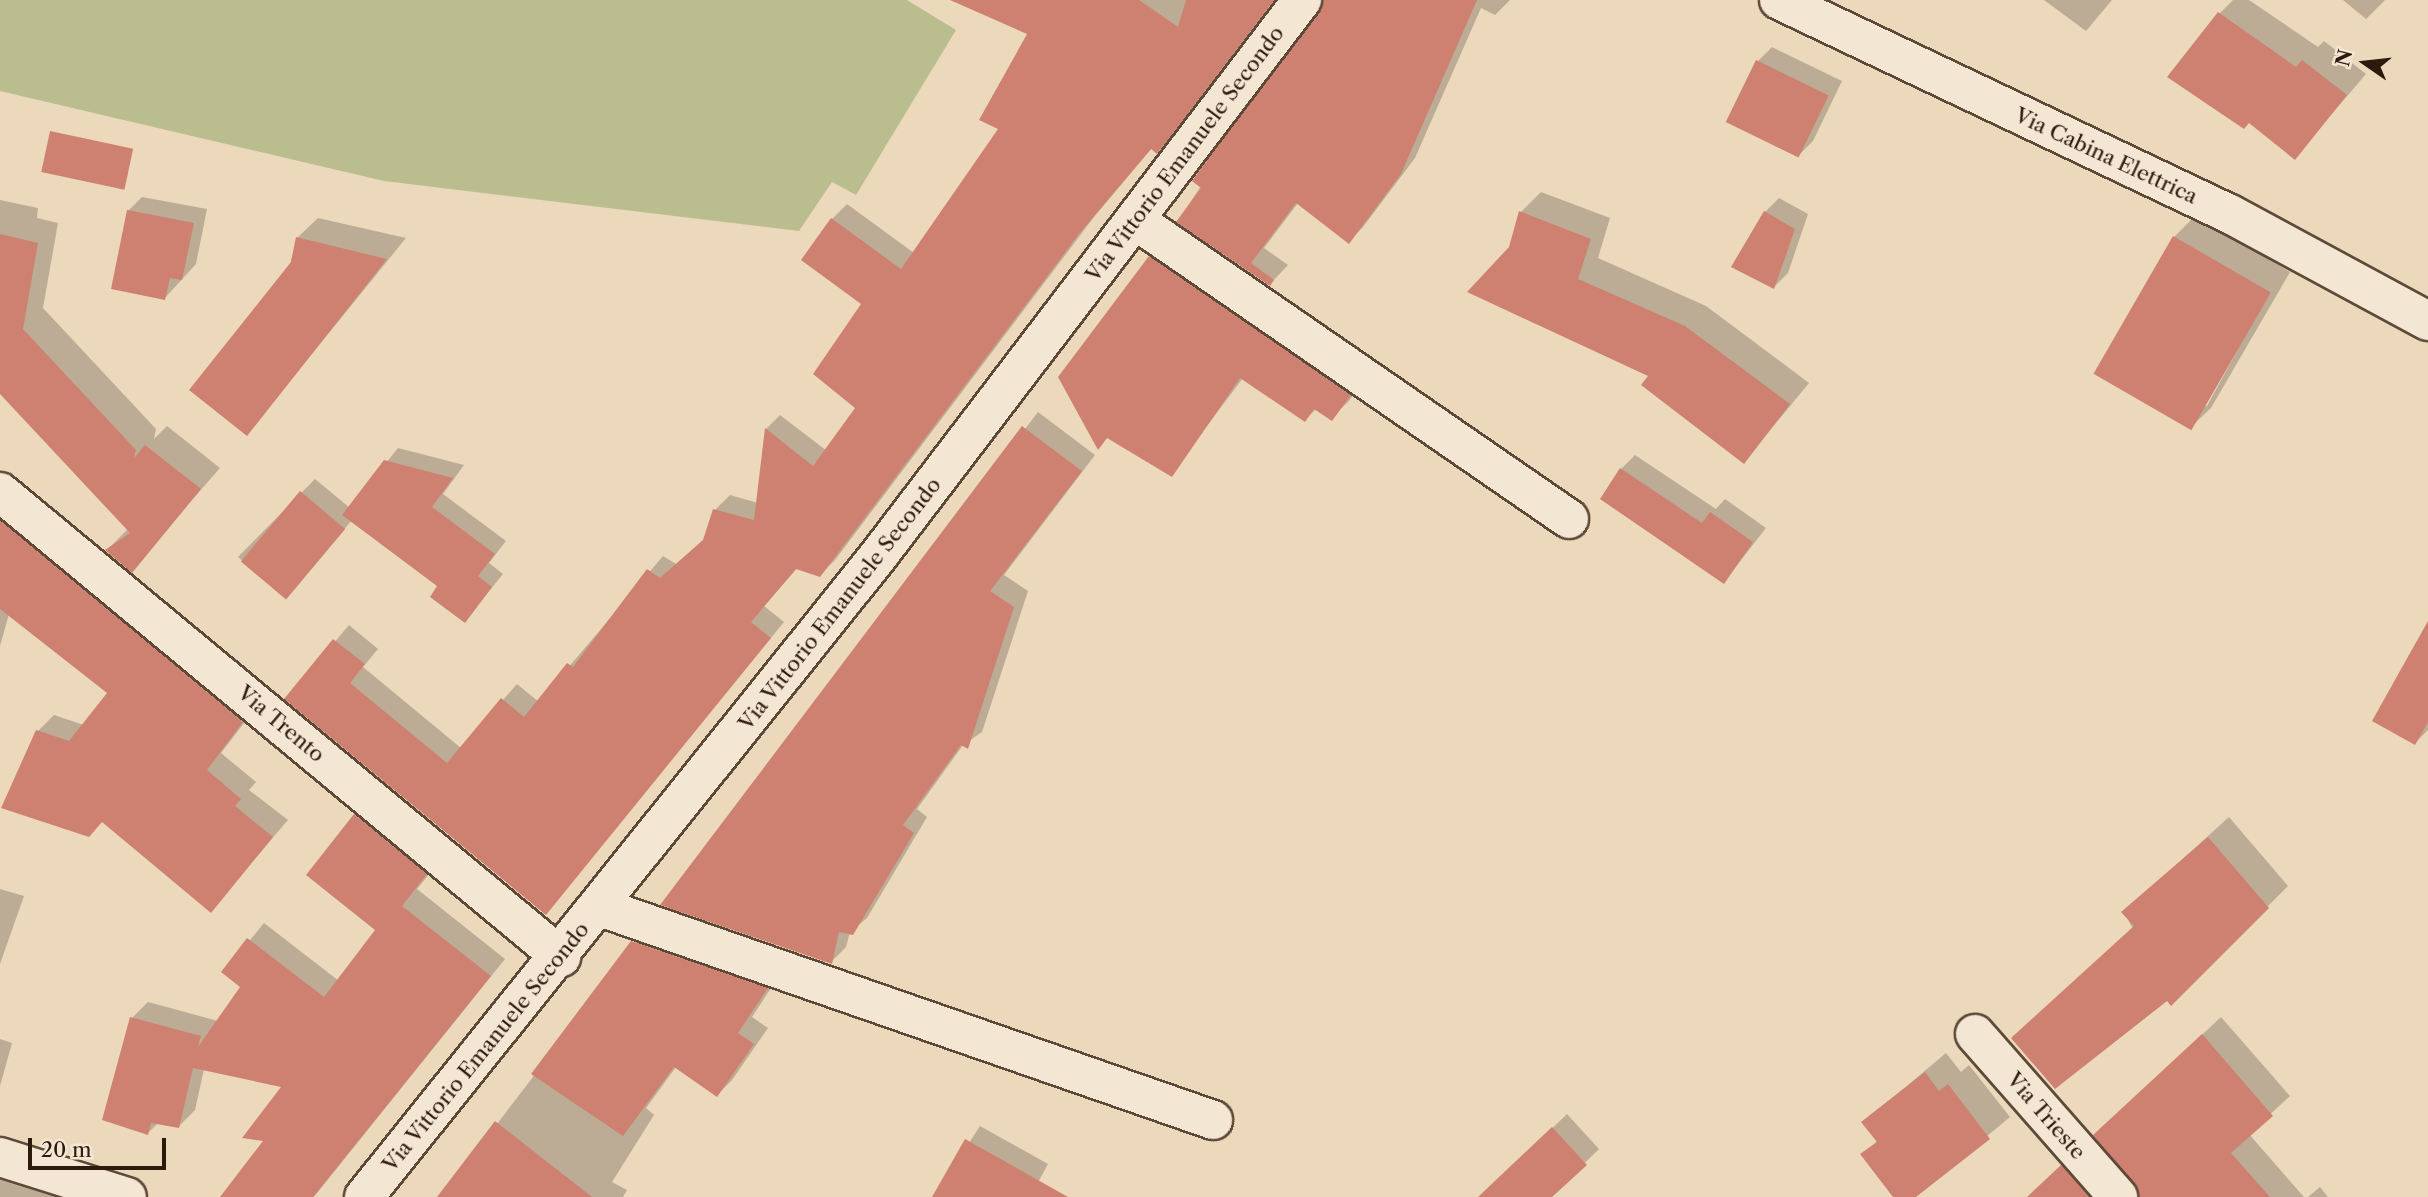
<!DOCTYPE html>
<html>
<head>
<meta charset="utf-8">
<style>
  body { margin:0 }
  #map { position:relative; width:2428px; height:1197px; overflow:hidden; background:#ecd8bb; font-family:"Libre Caslon Text",serif }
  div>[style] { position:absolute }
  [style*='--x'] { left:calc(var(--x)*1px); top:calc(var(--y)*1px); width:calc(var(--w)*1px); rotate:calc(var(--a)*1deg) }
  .green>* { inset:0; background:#babe8e }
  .shadow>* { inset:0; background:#0003 }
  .building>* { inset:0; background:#ce8170; transform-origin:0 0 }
  .roads { filter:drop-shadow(2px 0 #5e4938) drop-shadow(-2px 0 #5e4938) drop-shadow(0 2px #5e4938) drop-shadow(0 -2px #5e4938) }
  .street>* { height:38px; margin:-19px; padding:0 19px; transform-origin:19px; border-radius:19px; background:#f3e6d3 }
  .secondary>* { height:38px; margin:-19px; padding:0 19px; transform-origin:19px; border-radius:19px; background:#f3e6d3 }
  span { translate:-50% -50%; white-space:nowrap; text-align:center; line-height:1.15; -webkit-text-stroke:7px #f3e6d3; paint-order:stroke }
  .street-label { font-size:21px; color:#2e190d }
  .north { position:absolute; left:2330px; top:28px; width:70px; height:70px; -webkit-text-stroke:5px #f3e6d3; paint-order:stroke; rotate:284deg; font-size:19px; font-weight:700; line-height:28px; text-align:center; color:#2e190d }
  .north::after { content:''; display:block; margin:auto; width:24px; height:32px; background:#2e190d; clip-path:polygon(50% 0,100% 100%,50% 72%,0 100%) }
  .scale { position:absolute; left:28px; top:1138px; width:138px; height:32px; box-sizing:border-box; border:4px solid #2e190d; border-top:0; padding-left:9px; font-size:21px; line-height:24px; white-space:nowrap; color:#2e190d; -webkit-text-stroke:5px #f3e6d3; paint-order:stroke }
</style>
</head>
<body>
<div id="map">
  <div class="green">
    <i style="clip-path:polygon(0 0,907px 0,956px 30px,856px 195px,832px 182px,799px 231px,384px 181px,0 91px)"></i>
  </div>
  <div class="shadow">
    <i style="clip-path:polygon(1052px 0,1276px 0,1172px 137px,1157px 152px,1152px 148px,1094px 217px,835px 560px,820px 575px,798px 567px,764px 606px,784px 622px,546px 913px,287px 699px,349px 625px,378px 649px,363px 667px,461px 748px,517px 684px,539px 702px,663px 556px,676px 564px,706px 538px,715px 510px,730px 495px,758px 503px,766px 429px,780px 415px,827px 451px,858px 408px,863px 303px,832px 219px,847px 204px,914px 253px,1001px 129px)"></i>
    <i style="clip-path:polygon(1323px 0,1510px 0,1495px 15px,1481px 8px,1415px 158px,1363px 227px,1349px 241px,1298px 203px,1264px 248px,1288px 265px,1270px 284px,1178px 221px)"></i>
    <i style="clip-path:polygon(2044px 0,2112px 0,2086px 31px)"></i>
    <i style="clip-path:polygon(2233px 0,2249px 0,2318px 47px,2324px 41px,2366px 74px,2295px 157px,2250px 122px,2219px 14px)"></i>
    <i style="clip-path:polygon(2343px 0,2385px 0,2366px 19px)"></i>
    <i style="clip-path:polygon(1772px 47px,1842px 81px,1813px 141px,1799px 155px,1729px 122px,1758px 61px)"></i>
    <i style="clip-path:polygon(1541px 192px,1610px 218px,1598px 258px,1706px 306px,1809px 383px,1744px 462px,1510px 248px,1521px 212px)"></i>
    <i style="clip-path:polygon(142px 197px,207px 209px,196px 264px,165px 298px,128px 211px)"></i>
    <i style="clip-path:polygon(1779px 198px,1808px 214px,1788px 273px,1774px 287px,1765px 212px)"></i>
    <i style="clip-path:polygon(0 200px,38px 208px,37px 218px,58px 223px,43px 308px,156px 429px,154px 439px,167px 426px,220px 468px,131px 570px,107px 550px,128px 529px,0 391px)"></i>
    <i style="clip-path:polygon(evenodd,2195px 216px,2290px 272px,2211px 408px,2190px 428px,2174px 237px,2195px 216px,2273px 285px,2207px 406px,2203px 406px,2273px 285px)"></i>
    <i style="clip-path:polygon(318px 218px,406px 238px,247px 434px,297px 238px)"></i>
    <i style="clip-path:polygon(1167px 241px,1366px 378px,1348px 402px,1331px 418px,1317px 408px,1305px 420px,1243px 378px,1171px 474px,1108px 437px,1098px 447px,1151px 258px)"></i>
    <i style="clip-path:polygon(1038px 412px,1095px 455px,1004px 575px,1028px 591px,982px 732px,963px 745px,917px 809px,927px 817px,867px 918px,850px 932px,846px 947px,831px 962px,663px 904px)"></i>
    <i style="clip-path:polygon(398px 448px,464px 465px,443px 494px,506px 541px,489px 563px,503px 574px,465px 621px,440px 586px,352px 520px,286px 598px,238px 557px,315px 479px,350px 508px)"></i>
    <i style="clip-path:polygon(1635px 455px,1716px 509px,1725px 499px,1766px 528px,1724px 582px,1621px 469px)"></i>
    <i style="clip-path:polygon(0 513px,258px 705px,221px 753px,256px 782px,249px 790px,288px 820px,211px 910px,38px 731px,54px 715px,84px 725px,109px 693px,9px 614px,0 646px)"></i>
    <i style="clip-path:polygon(2428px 644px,2428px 730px,2415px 743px)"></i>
    <i style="clip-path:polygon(371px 799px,442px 858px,417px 889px,505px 959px,314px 1197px,222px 1197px,266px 1140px,284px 1086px,204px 1069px,195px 1110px,179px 1126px,158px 1123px,148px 1133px,132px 1018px,148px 1002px,218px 1021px,243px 987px,224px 972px,264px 923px,339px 981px,378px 929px,308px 875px)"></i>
    <i style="clip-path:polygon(2229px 817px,2288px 886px,2171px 1003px,2124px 912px)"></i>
    <i style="clip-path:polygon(0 889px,24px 896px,0 964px)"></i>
    <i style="clip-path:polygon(648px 927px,781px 973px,752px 1017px,768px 1028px,732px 1080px,717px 1095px,676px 1067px,646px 1108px,654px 1115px,612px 1182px,627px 1190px,623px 1197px,441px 1197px)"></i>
    <i style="clip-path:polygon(2221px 1017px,2290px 1096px,2249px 1134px,2304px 1197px,2139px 1197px,2114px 1117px)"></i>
    <i style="clip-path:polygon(0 1039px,12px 1043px,0 1086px)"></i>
    <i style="clip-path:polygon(1946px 1053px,1961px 1072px,1969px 1065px,2010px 1117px,1914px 1197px,1896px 1197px,1863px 1155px,1878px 1140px,1864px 1122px)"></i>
    <i style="clip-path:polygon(1567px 1114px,1599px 1149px,1550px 1197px,1511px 1197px,1511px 1168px)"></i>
    <i style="clip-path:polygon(980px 1126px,1048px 1164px,1030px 1197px,934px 1197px)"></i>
    <i style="clip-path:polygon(2081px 1148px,2127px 1197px,2028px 1197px)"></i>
    <i style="clip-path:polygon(0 1163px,85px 1197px,0 1197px)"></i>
    <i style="clip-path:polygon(2320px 1187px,2328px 1197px,2308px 1197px)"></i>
  </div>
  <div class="building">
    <i style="clip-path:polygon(950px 0,1139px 0,1178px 27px,1186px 0,1274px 0,1157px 154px,1151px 149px,1079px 234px,820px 577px,796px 569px,751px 622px,771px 638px,546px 915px,284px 699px,333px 639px,365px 664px,350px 683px,447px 763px,501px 698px,524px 717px,567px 663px,573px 667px,647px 569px,660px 578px,703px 540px,713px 509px,754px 520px,765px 428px,813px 466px,855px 408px,813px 374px,861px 304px,801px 260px,831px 218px,901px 269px,998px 129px,979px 120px,1027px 34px)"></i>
    <i style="clip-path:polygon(1323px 0,1477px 0,1401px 174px,1349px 244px,1296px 203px,1251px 263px,1274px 280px,1270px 286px,1176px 222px,1201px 188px,1192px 181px)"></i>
    <i style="clip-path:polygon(2218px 12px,2296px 67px,2302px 60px,2347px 95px,2295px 160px,2249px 123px,2244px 129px,2167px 77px)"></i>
    <i style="left:1756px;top:60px;width:81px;height:69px;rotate:26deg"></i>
    <i style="left:50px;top:131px;width:85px;height:42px;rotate:12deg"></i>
    <i style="clip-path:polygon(127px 210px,194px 223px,182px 280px,170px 278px,165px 300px,111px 289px)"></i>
    <i style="clip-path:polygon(1519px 211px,1591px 239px,1578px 279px,1685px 326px,1790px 404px,1744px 464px,1641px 385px,1648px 376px,1467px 292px,1509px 247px)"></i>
    <i style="clip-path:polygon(1764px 211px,1795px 229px,1774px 289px,1731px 267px)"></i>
    <i style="clip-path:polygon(0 234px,38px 243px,23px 329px,136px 450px,134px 458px,145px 445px,201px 489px,132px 573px,105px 550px,130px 533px,0 394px)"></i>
    <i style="left:2173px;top:236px;width:113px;height:159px;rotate:30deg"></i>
    <i style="clip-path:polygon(296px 237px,387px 259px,247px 436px,189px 390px,291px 262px)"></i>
    <i style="clip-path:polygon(1149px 256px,1351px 395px,1332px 421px,1314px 409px,1305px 422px,1240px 378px,1172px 477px,1107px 438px,1098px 450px,1058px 377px)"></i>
    <i style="clip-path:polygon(1022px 426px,1082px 471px,990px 591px,1014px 607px,968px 749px,961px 745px,903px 825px,914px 833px,853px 935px,839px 932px,832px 964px,660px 905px)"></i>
    <i style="clip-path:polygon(384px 460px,453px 478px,432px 507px,495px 554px,478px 576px,492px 587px,465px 623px,430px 597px,437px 586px,342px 515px)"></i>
    <i style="clip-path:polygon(1620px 468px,1702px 523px,1710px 512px,1753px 542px,1724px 584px,1600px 499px)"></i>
    <i style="left:300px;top:491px;width:59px;height:92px;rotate:40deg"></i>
    <i style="clip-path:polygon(0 520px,243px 722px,207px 770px,241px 799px,235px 806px,273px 837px,211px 913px,102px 822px,89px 837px,1px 808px,36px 730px,69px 741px,107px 693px,0 609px)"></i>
    <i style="clip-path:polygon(2428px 621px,2428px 722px,2415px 745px,2372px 721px)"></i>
    <i style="clip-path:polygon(354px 814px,427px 874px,402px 906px,491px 976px,313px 1197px,220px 1197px,263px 1141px,242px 1138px,281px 1087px,193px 1068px,179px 1128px,151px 1123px,148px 1135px,102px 1120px,130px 1017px,201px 1036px,198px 1047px,240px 987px,221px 972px,247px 938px,324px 997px,375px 930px,306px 875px)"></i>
    <i style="clip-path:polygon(2208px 837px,2269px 908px,2171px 1006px,2167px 1001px,2055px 1089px,2011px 1038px,2134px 926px,2121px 912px)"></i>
    <i style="clip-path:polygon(631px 941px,768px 988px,738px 1033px,754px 1044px,717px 1097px,674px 1067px,623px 1136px,531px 1074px)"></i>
    <i style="clip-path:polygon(2202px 1034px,2273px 1116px,2231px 1153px,2270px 1197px,2139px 1197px,2093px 1135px)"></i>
    <i style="clip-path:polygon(1925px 1072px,1939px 1091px,1948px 1084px,1990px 1139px,1916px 1197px,1893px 1197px,1860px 1154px,1877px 1142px,1861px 1122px)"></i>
    <i style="clip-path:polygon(495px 1121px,592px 1197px,437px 1197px)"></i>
    <i style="clip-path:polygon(1552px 1127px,1587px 1165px,1552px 1197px,1478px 1197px)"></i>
    <i style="clip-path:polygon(965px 1139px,1068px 1197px,932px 1197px)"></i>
    <i style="clip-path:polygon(2061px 1165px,2089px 1197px,2027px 1197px)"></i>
  </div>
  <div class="roads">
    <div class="street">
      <i style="--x:1135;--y:220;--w:527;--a:34.56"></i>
      <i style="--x:0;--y:492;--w:729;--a:39.65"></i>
      <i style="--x:600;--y:907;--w:649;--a:19.16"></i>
      <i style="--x:1975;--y:1034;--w:217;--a:48.7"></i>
      <i style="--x:0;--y:1157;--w:133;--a:17.5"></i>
    </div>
    <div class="secondary">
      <i style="--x:1779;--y:0;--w:499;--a:25.4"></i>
      <i style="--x:2230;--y:214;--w:225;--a:28.4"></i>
      <i style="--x:364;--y:1197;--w:823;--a:-51.26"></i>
      <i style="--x:879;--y:555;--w:698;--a:-52.69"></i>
    </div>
  </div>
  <div class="street-label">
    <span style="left:1185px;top:154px;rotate:-53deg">Via Vittorio Emanuele Secondo</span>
    <span style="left:2106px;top:156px;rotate:25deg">Via Cabina Elettrica</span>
    <span style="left:840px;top:604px;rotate:-52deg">Via Vittorio Emanuele Secondo</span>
    <span style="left:281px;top:724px;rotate:40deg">Via Trento</span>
    <span style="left:486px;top:1047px;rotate:-51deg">Via Vittorio Emanuele Secondo</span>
    <span style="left:2046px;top:1116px;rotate:49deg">Via Trieste</span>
  </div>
  <div class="north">N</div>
  <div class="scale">20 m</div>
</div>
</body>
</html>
